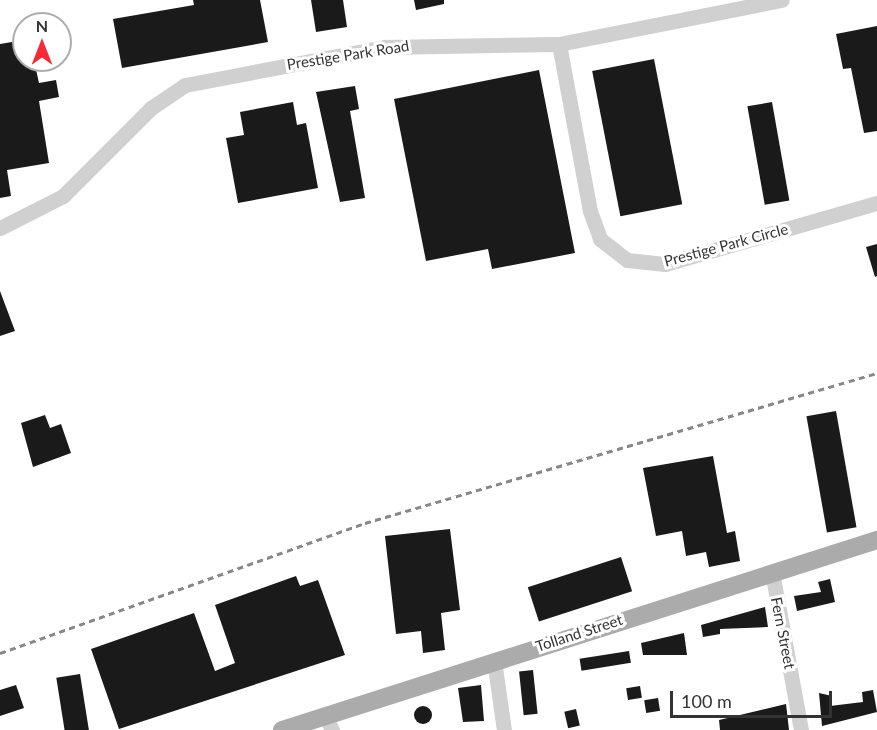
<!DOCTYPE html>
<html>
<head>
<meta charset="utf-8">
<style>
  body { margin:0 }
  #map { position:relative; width:877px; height:730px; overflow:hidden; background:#fff; font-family:Lato,sans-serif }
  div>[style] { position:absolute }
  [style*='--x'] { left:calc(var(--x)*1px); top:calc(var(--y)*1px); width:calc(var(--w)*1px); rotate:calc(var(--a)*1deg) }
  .building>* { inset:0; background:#1a1a1a; transform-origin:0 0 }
  .round { border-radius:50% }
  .minor>* { height:15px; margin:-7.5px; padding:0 7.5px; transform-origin:7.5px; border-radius:7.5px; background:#d0d0d0 }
  .major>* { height:18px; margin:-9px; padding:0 9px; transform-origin:9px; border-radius:9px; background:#ababab }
  .rail>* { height:3px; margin-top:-1.5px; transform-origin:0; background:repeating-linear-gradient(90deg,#888 0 6px,transparent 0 10.5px) }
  span { translate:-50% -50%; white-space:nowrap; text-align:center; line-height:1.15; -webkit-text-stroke:6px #fff; paint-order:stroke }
  .street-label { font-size:15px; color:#333 }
  .north { position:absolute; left:12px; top:12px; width:60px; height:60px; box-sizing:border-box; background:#fff; border:2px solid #adadad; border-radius:50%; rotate:0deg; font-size:16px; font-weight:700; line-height:24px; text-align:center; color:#333 }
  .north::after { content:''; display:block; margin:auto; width:21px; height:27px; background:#f52937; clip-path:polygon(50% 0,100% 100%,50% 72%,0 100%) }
  .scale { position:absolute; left:670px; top:691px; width:162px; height:27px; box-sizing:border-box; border:3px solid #333; border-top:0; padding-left:8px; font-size:18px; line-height:21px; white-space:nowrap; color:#333; -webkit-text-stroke:4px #fff; paint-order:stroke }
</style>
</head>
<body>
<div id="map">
  <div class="building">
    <i style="clip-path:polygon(193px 0,260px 0,268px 42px,122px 68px,113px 19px,194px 5px)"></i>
    <i style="clip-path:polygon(311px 0,343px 0,347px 27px,316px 32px)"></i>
    <i style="clip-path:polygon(414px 0,444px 0,444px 4px,416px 10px)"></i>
    <i style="clip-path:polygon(877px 26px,877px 131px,864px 133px,851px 68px,843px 69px,836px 34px)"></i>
    <i style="clip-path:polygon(24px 40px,24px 60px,35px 65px,39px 83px,56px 80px,59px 97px,39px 101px,49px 163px,7px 170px,11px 196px,0 198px,0 44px)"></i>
    <i style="left:654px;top:59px;width:148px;height:63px;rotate:79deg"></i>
    <i style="clip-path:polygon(539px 70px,575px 253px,492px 269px,488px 249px,426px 261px,394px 99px)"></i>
    <i style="clip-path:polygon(355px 86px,359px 109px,350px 111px,365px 198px,340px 202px,316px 92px)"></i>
    <i style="clip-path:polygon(293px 102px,297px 125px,306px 123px,318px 188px,238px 203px,226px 138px,244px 135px,240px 112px)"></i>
    <i style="left:772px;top:102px;width:100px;height:25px;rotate:80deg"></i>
    <i style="clip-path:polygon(877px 244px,877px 276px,875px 277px,866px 247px)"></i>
    <i style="clip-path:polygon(0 291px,15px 331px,0 336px)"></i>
    <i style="left:836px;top:411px;width:118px;height:30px;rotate:80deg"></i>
    <i style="clip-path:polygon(45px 415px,50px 428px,61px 424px,71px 453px,33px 467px,21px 423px)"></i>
    <i style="clip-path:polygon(713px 456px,727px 533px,735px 531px,740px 561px,709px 567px,706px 552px,686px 556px,682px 531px,656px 536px,643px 468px)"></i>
    <i style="clip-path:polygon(450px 529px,460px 610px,441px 613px,445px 650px,423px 653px,421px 631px,396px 634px,385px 536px)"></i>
    <i style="left:621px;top:557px;width:36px;height:98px;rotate:72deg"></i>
    <i style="clip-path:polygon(296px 576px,300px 586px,318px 580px,345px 655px,119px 729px,91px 649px,194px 613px,215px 671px,235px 663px,215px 605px)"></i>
    <i style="clip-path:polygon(830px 579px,835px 602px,797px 611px,794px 596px,821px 592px,818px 582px)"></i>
    <i style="clip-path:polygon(765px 607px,768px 627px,720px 629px,720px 634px,703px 637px,701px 625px)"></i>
    <i style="clip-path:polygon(684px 633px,687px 655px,643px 655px,641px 643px)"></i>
    <i style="left:629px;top:651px;width:12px;height:50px;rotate:81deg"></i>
    <i style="left:533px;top:670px;width:44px;height:14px;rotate:84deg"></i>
    <i style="left:80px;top:674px;width:57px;height:24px;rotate:81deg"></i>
    <i style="clip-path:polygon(16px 685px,24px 708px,0 716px,0 690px)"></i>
    <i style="clip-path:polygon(481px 685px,484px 721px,463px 722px,458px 688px)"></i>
    <i style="left:640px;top:686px;width:12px;height:14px;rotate:81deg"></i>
    <i style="clip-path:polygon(873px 690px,877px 712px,822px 726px,819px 693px,832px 696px,830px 706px,863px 702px,862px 692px)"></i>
    <i style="left:658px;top:698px;width:13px;height:14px;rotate:81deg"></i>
    <i style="clip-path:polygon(786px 704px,789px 730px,720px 730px,719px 720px)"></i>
    <i class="round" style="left:414px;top:706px;width:18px;height:18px"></i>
    <i style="left:576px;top:709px;width:17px;height:12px;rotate:77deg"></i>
  </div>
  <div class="minor">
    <i style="--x:559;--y:44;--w:170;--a:79.5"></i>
    <i style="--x:590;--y:211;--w:30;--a:70"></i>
    <i style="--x:600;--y:239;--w:34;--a:38"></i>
    <i style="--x:627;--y:260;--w:38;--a:6"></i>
    <i style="--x:665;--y:264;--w:221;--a:-16.1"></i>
    <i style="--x:0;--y:228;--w:71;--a:-26.9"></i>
    <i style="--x:63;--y:196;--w:124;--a:-45"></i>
    <i style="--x:151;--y:108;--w:41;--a:-34.1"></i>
    <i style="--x:185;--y:85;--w:204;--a:-10.8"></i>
    <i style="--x:385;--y:47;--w:174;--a:-1"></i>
    <i style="--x:559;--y:44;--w:227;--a:-11.2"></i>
    <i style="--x:772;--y:572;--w:161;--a:79.6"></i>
    <i style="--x:494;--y:660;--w:71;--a:81.9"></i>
    <i style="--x:325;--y:715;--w:17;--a:65"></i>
  </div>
  <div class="major">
    <i style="--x:282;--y:730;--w:625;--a:-17.71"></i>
  </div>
  <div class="rail">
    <i style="--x:0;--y:653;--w:387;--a:-19.6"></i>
    <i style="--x:365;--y:523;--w:534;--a:-16.33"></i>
  </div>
  <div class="street-label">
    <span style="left:348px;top:55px;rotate:-9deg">Prestige Park Road</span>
    <span style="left:726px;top:245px;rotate:-15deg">Prestige Park Circle</span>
    <span style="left:579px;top:633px;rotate:-18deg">Tolland Street</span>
    <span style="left:783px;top:633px;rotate:79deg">Fern Street</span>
  </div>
  <div class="north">N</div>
  <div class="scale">100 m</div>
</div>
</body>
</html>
